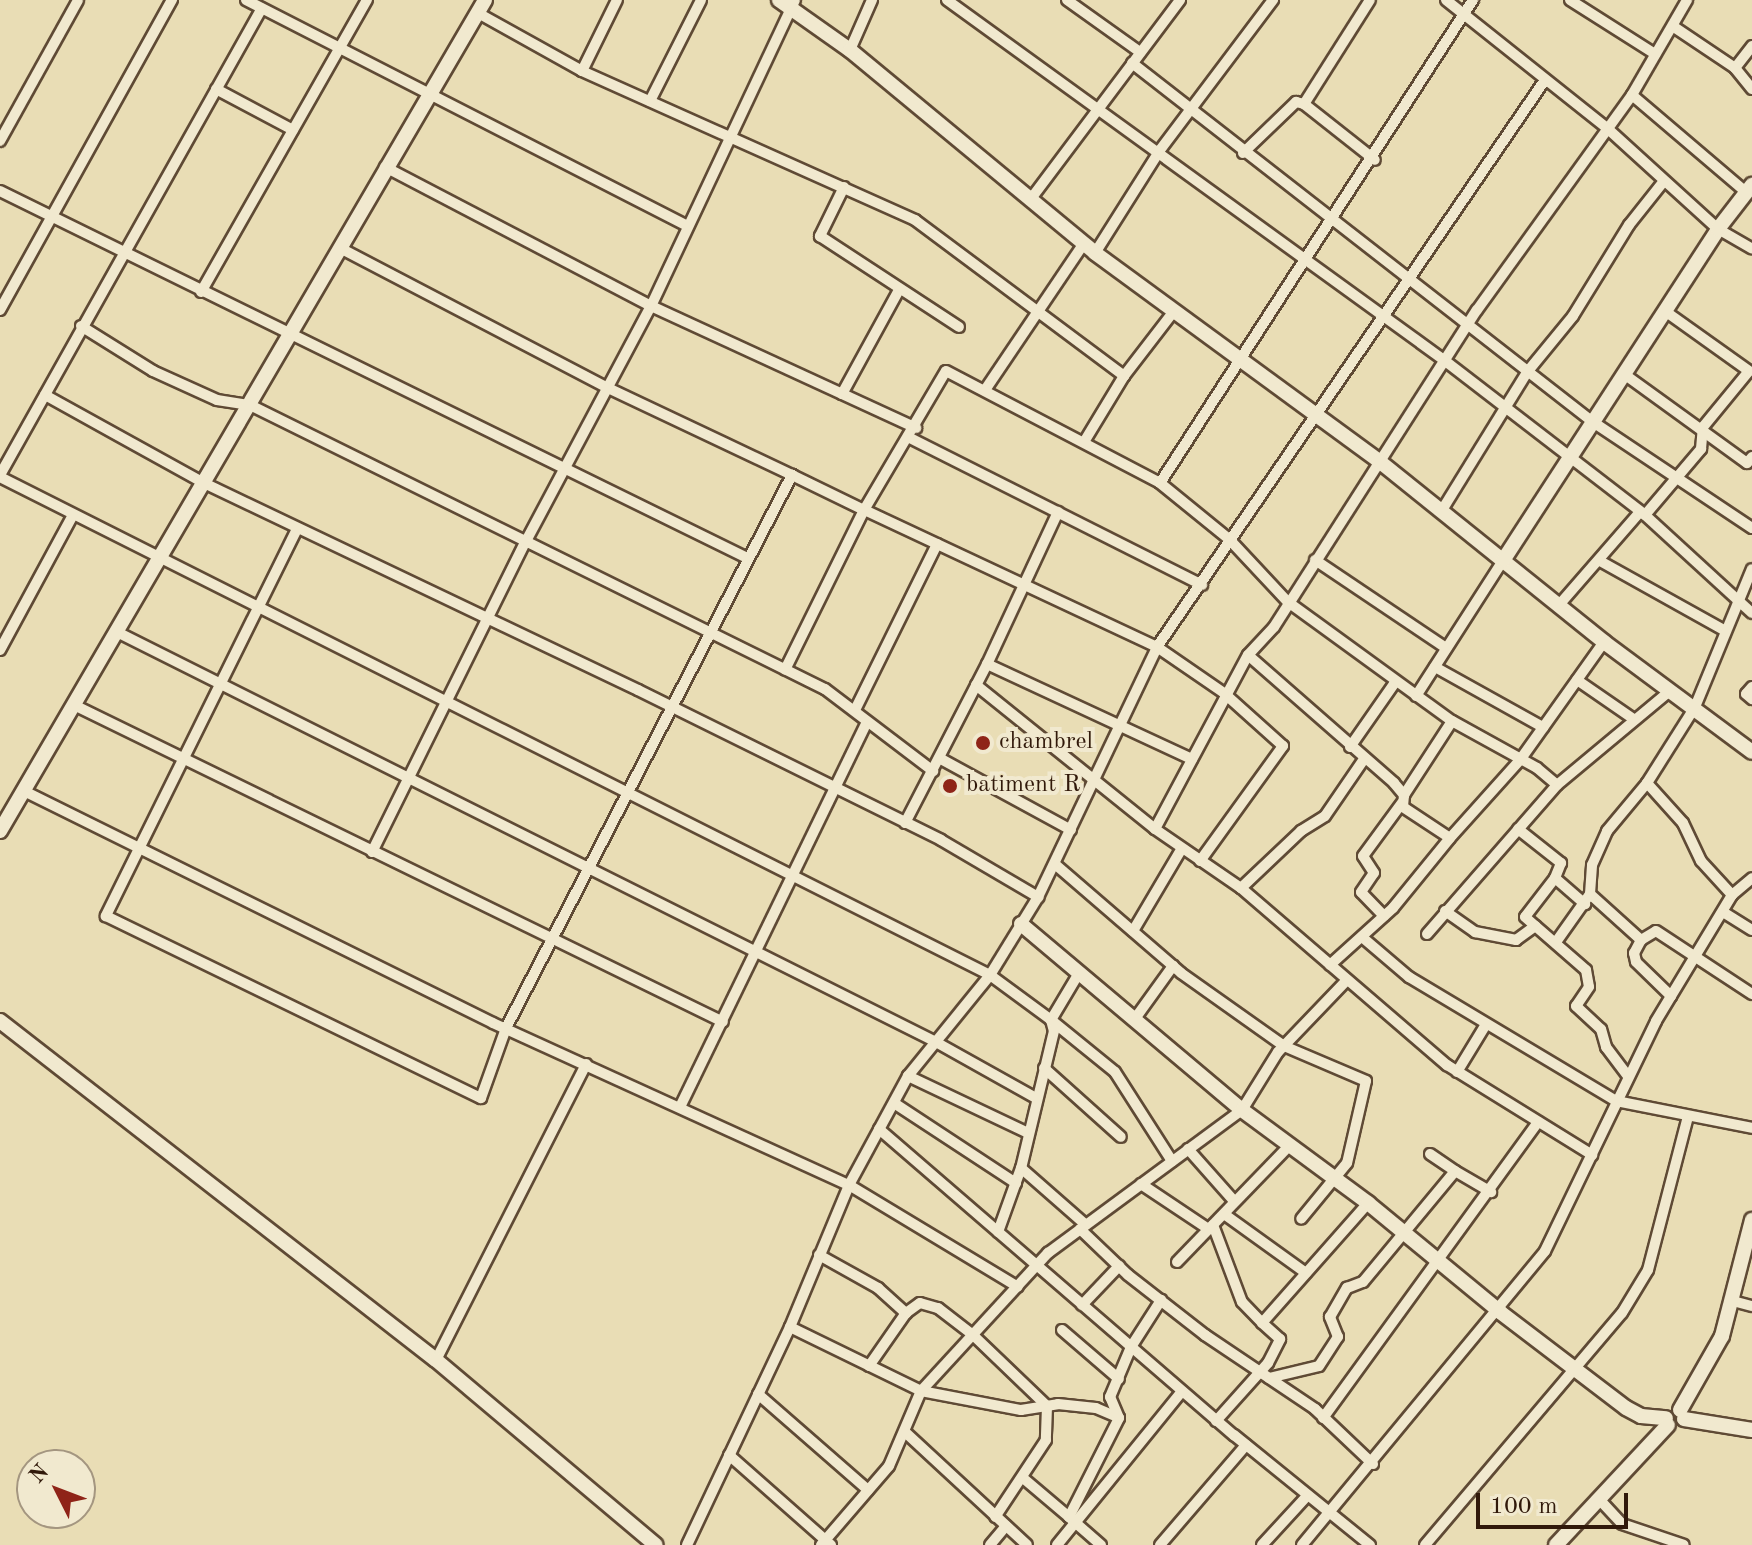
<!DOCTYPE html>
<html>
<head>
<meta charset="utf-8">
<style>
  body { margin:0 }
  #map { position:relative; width:1752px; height:1545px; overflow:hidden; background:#e9ddb5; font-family:"Old Standard TT",serif }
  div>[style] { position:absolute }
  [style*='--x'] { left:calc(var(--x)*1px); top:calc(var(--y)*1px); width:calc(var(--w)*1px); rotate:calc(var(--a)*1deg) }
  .roads { filter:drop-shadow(2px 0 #5f4a35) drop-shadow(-2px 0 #5f4a35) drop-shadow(0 2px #5f4a35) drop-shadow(0 -2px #5f4a35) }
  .street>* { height:10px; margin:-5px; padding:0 5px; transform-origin:5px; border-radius:5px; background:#f1e9cf }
  .secondary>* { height:14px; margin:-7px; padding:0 7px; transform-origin:7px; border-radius:7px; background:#f1e9cf }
  .dots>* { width:22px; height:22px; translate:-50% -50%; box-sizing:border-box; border:4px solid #f1e9cf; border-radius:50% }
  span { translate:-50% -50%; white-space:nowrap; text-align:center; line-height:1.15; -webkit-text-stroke:8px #f1e9cf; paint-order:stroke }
  .poi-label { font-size:24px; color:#31190a }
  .left { translate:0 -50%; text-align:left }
  .north { position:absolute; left:16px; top:1449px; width:80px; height:80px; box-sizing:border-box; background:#f1e9cf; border:2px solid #a49680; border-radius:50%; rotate:312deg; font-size:22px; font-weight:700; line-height:32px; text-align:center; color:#31190a }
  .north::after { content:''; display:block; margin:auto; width:28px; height:36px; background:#8f2418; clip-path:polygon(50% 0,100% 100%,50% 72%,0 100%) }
  .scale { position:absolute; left:1476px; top:1493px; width:152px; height:36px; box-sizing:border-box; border:4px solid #31190a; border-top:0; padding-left:10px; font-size:24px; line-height:28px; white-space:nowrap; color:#31190a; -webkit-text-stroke:6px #f1e9cf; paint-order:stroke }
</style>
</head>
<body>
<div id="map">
  <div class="roads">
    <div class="street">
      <i style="--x:246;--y:0;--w:496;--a:27.1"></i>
      <i style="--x:947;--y:0;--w:614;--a:35.92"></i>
      <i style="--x:1444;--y:360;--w:254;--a:37.6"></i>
      <i style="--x:1645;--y:515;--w:145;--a:42.5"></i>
      <i style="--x:1067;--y:0;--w:90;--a:35.5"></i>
      <i style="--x:1446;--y:0;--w:207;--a:38.5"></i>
      <i style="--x:1608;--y:129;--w:149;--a:42.3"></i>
      <i style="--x:1718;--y:229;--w:39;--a:30"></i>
      <i style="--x:1570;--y:0;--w:101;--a:32.4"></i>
      <i style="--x:478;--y:13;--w:119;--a:29.1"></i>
      <i style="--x:582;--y:71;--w:365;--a:24.1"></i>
      <i style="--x:915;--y:220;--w:261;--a:36.7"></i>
      <i style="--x:1674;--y:27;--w:73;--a:33.9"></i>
      <i style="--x:1735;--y:68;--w:27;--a:51"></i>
      <i style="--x:850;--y:50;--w:55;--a:-66.3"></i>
      <i style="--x:1132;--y:63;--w:584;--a:37.91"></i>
      <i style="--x:1593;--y:422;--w:191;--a:33.7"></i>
      <i style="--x:1735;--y:68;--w:28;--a:-52"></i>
      <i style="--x:582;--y:71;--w:79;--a:-63.8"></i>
      <i style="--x:216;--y:89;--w:87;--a:28"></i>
      <i style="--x:1632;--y:95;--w:150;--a:40.4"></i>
      <i style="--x:650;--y:101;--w:113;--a:-63.2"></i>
      <i style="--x:1304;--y:104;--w:90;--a:38.3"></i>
      <i style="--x:0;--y:141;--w:161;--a:-61"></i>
      <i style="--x:1243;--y:153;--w:74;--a:-43.9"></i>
      <i style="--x:1296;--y:102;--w:8;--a:14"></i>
      <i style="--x:1304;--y:104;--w:123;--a:-57.6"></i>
      <i style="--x:385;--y:167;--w:300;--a:27.6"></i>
      <i style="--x:651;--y:306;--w:292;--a:24.7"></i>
      <i style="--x:844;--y:187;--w:55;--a:116.1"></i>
      <i style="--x:820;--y:236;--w:166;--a:33.2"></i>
      <i style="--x:0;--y:191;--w:832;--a:26.16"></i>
      <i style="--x:1030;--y:200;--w:250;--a:-53.1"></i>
      <i style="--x:340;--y:248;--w:302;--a:27.6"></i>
      <i style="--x:608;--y:388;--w:204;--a:25.3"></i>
      <i style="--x:1095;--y:253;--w:122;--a:-57.7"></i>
      <i style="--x:1160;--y:150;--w:188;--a:-53"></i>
      <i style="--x:201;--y:292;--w:336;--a:-60.4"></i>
      <i style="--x:0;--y:310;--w:355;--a:-61"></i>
      <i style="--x:81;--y:326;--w:85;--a:32"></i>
      <i style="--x:153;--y:371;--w:70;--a:24.4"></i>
      <i style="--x:217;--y:400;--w:33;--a:9"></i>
      <i style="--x:250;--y:405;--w:641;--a:26.29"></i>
      <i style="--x:825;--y:689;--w:136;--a:37.2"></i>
      <i style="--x:1624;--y:374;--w:152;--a:35.9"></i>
      <i style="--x:1747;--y:463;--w:8;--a:-50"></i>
      <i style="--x:985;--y:390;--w:177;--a:-56"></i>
      <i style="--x:842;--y:394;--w:119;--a:-61.3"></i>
      <i style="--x:45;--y:395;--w:182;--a:29"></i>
      <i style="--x:204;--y:483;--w:481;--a:25.5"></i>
      <i style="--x:638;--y:690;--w:338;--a:26.3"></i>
      <i style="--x:941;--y:840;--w:113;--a:30.4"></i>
      <i style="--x:910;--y:438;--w:327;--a:26.7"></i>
      <i style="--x:1084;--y:442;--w:77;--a:-58.8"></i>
      <i style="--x:1124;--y:376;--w:82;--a:-52.4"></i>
      <i style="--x:0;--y:475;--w:535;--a:-60.71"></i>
      <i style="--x:0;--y:477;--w:1108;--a:26.7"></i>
      <i style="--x:990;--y:975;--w:76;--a:36.4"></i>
      <i style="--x:1051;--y:1020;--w:11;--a:75"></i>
      <i style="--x:1054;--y:1031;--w:141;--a:103.5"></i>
      <i style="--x:1021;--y:1168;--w:68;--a:109.8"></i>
      <i style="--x:1160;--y:483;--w:576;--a:-57.06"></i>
      <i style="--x:1442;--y:510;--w:163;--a:-58.3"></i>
      <i style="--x:1528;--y:371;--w:71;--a:-50.7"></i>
      <i style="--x:1573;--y:316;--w:107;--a:-58.4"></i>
      <i style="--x:1629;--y:225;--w:56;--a:-51.5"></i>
      <i style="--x:1058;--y:512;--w:168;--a:115"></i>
      <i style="--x:987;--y:664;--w:226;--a:24.9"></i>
      <i style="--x:1645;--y:515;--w:87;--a:-49.7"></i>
      <i style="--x:1701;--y:449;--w:22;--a:-85"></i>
      <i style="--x:1703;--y:427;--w:72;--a:-50.6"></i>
      <i style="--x:1749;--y:371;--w:103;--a:-144.5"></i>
      <i style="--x:297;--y:529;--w:432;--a:116.3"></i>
      <i style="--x:106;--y:916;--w:417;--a:25.9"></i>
      <i style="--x:481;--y:1098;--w:74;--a:-70.3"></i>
      <i style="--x:506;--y:1028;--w:623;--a:-62.65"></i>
      <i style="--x:792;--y:475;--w:80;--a:25.9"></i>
      <i style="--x:864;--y:510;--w:178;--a:116.3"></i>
      <i style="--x:1315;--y:560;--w:158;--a:33.9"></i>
      <i style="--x:1600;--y:561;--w:142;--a:29.1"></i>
      <i style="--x:1559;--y:605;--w:122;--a:-49"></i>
      <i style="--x:117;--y:632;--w:914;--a:26.59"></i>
      <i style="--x:934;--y:1041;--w:117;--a:29.2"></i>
      <i style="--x:0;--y:650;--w:153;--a:-61.6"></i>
      <i style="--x:1248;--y:655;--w:194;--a:41.2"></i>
      <i style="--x:1394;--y:783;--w:16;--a:50"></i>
      <i style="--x:1404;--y:795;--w:12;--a:95"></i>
      <i style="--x:1403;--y:807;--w:56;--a:33.4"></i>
      <i style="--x:1450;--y:838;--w:90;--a:129.2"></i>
      <i style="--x:1393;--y:908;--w:85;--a:137.9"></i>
      <i style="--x:1435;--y:667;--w:124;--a:29.1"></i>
      <i style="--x:1577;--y:680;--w:70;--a:34.6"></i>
      <i style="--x:976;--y:685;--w:230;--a:38.8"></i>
      <i style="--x:1155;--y:829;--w:104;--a:34.5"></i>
      <i style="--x:1241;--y:888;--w:272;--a:40.7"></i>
      <i style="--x:1447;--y:1065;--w:171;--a:31.8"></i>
      <i style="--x:1752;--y:687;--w:9;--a:131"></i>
      <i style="--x:1746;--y:694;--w:8;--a:40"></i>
      <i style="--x:1416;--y:696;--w:163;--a:-57.3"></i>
      <i style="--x:74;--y:705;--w:722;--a:26.03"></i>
      <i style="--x:856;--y:708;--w:183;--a:-63.7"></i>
      <i style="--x:1350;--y:747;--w:80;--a:-55.1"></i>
      <i style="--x:941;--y:759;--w:148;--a:28.6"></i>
      <i style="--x:1647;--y:783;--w:54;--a:48"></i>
      <i style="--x:1683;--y:823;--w:42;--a:64.7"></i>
      <i style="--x:1701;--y:861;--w:46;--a:47.6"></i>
      <i style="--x:24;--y:791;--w:523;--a:26.32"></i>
      <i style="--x:493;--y:1023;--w:391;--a:24.5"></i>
      <i style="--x:849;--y:1185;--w:197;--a:31.1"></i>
      <i style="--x:1404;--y:795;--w:88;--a:-57"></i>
      <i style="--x:905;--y:823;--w:179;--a:-62.7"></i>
      <i style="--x:1155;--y:829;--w:197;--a:-61.9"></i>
      <i style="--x:1248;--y:655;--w:38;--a:-47"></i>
      <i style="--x:1274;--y:627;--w:376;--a:-57.4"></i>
      <i style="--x:1477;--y:310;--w:265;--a:-54.2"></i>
      <i style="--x:1632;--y:95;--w:110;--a:-59.9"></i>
      <i style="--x:1518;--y:829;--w:55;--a:38.3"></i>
      <i style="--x:1561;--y:863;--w:16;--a:112"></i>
      <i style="--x:1555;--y:878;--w:40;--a:41"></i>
      <i style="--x:1450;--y:838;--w:105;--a:-48.1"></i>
      <i style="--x:1520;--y:760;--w:145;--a:-54.6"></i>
      <i style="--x:372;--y:852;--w:345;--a:-63.7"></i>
      <i style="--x:525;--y:543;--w:268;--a:-62"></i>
      <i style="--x:651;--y:306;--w:338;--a:-64.8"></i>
      <i style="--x:1200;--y:861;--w:142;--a:-54.2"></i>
      <i style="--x:1283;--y:746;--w:79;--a:-138.1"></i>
      <i style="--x:1224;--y:693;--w:81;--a:-145.5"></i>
      <i style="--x:1157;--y:647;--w:323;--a:-154.9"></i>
      <i style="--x:864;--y:510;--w:161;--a:-59.5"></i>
      <i style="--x:946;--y:371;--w:242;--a:27.6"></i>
      <i style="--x:1160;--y:483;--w:89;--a:39.1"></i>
      <i style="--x:1229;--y:539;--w:86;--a:46.9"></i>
      <i style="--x:1288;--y:602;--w:203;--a:36"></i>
      <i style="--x:1452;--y:721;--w:97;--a:28.9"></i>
      <i style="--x:1537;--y:768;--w:26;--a:40"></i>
      <i style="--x:1056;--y:865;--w:165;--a:40.8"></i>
      <i style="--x:1181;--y:973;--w:126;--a:35.3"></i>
      <i style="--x:1284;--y:1046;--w:89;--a:23.1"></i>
      <i style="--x:1366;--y:1081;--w:84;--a:103"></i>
      <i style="--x:1347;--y:1163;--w:72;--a:129.4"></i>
      <i style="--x:1555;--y:878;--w:49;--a:127.6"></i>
      <i style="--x:1525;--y:917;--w:81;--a:41"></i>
      <i style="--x:1586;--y:970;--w:17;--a:80"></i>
      <i style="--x:1589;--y:987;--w:23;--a:124"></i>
      <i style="--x:1576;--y:1006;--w:34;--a:43"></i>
      <i style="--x:1601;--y:1029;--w:19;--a:74"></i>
      <i style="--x:1606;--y:1047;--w:36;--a:53"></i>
      <i style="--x:1241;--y:888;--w:83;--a:-43.5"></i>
      <i style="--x:1301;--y:831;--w:28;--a:-32"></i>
      <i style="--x:1325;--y:816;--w:69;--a:-55.6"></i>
      <i style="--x:1590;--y:894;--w:69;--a:42"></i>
      <i style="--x:1641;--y:940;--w:15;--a:118"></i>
      <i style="--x:1634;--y:953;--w:9;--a:77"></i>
      <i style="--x:1636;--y:962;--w:49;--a:44.2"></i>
      <i style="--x:1445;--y:911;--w:37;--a:35"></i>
      <i style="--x:1475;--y:932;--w:42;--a:11"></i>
      <i style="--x:1516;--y:940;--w:24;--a:-36"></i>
      <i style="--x:1723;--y:912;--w:34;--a:32"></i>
      <i style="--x:1384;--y:916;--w:33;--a:-134"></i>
      <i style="--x:1361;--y:892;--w:23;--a:-56"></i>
      <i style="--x:1374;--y:873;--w:20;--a:-123"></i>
      <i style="--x:1363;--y:856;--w:66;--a:-53.7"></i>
      <i style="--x:1133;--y:931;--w:96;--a:-59.4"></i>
      <i style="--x:1427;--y:934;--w:198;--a:-48.9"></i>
      <i style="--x:1557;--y:785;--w:148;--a:-39.8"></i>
      <i style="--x:1362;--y:937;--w:62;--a:40.4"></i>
      <i style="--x:1409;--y:977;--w:241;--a:30.9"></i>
      <i style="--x:1616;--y:1101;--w:139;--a:11.2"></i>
      <i style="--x:1641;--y:940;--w:17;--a:-31"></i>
      <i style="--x:1656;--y:931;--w:115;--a:33.3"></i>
      <i style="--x:1556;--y:942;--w:59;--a:-54.7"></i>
      <i style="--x:1590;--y:894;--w:29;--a:-86"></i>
      <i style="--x:1592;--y:865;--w:37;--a:-66"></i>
      <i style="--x:1607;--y:831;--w:62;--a:-50.2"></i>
      <i style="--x:1647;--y:783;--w:90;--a:-57.7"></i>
      <i style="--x:1695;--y:707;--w:149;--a:-67.6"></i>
      <i style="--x:1079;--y:973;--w:55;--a:120.8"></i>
      <i style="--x:1051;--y:1020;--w:82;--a:39.1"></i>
      <i style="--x:1115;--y:1072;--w:106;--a:57.4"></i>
      <i style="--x:1134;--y:1020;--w:67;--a:-54.2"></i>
      <i style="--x:1044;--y:1068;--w:103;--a:41.9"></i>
      <i style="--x:1457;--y:1072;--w:54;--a:-58.7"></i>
      <i style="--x:908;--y:1076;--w:133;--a:25.4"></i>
      <i style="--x:894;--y:1103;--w:146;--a:33.3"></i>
      <i style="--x:680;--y:1107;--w:428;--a:-64.1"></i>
      <i style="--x:879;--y:1129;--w:469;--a:40.8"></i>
      <i style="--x:1234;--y:1435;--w:175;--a:39"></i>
      <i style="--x:1188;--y:1149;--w:69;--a:48.5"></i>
      <i style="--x:1430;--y:1154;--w:30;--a:34"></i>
      <i style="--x:1021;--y:1168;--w:86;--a:41.2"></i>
      <i style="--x:1141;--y:1184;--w:79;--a:33.7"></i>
      <i style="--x:1224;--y:1214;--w:101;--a:35.7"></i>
      <i style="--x:1213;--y:1225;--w:82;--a:69.4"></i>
      <i style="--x:1242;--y:1302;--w:29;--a:46"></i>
      <i style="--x:1262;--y:1323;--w:160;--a:-48.5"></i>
      <i style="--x:1080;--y:1229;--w:66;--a:43.8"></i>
      <i style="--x:1128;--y:1275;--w:98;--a:37.9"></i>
      <i style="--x:1205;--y:1335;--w:133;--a:33.9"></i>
      <i style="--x:1315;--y:1409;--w:80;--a:43.5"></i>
      <i style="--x:819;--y:1255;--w:68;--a:29.2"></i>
      <i style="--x:878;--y:1288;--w:38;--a:42"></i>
      <i style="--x:1177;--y:1262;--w:163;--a:-46"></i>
      <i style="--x:1733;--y:1301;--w:20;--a:15"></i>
      <i style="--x:1082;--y:1305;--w:54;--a:-46.5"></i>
      <i style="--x:790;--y:1327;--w:146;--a:26"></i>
      <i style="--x:921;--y:1391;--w:102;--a:10.8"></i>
      <i style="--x:1021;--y:1410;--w:37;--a:-9"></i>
      <i style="--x:1058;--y:1404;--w:38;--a:6"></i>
      <i style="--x:1096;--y:1408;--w:25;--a:23"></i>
      <i style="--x:1062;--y:1330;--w:75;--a:40.7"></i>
      <i style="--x:436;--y:1360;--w:332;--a:-63.1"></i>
      <i style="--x:869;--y:1366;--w:65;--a:-55.1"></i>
      <i style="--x:906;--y:1313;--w:17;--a:-36"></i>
      <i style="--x:920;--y:1303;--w:19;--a:16"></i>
      <i style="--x:938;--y:1308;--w:44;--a:37.6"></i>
      <i style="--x:973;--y:1335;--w:103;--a:43.8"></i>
      <i style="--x:1047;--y:1406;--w:34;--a:92"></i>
      <i style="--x:1046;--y:1440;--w:92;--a:123.5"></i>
      <i style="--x:1269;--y:1378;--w:51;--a:-13.5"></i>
      <i style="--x:1319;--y:1366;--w:35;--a:-57"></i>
      <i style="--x:1338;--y:1337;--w:22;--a:-112"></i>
      <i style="--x:1330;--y:1317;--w:34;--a:-60"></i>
      <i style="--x:1347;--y:1288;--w:17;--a:-21"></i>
      <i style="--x:1363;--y:1282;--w:144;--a:-50.3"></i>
      <i style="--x:1455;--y:1171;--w:42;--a:30.3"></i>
      <i style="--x:758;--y:1394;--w:146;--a:41.1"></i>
      <i style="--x:1323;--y:1418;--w:366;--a:-54"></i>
      <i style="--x:1216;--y:1421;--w:78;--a:-48.1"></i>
      <i style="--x:1268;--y:1363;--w:27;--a:-63"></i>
      <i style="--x:1280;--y:1339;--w:24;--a:-138"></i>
      <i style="--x:905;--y:1432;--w:166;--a:42.8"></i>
      <i style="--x:729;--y:1455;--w:136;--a:41.4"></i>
      <i style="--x:1023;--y:1478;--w:60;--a:40.3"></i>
      <i style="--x:1598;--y:1498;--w:35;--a:47"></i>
      <i style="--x:1622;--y:1524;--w:65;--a:18.7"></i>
      <i style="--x:687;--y:1545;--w:241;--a:-64.7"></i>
      <i style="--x:790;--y:1327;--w:154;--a:-67.4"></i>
      <i style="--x:849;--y:1185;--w:124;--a:-61.6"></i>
      <i style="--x:908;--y:1076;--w:130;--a:-50.9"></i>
      <i style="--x:990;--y:975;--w:92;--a:-58.4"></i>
      <i style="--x:1038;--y:897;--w:277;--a:-64.5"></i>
      <i style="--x:1157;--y:647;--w:687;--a:-55.62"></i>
      <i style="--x:821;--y:1545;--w:104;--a:-49.3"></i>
      <i style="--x:889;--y:1466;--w:82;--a:-66.9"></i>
      <i style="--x:921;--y:1391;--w:188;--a:-47.4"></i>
      <i style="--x:1048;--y:1253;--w:241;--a:-36.4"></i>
      <i style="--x:1242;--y:1110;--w:68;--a:-58.2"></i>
      <i style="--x:1278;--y:1052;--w:100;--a:-46.2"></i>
      <i style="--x:990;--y:1545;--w:25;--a:-50"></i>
      <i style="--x:1057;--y:1545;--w:198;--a:-50.9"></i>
      <i style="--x:1101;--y:1545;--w:43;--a:-138.8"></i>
      <i style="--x:1069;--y:1517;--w:111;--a:-63.2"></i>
      <i style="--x:1119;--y:1418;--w:23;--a:-113"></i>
      <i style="--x:1110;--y:1397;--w:54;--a:-67.2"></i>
      <i style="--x:1131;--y:1347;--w:56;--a:-57.4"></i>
      <i style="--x:1160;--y:1545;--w:132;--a:-49.3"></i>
      <i style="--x:1262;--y:1545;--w:67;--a:-47.4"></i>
      <i style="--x:1302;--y:1545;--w:381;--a:-50.4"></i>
      <i style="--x:1545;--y:1251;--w:255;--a:-64.2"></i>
      <i style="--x:1656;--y:1021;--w:147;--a:-58.9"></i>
      <i style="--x:1732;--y:895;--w:26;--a:-40"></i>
      <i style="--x:1425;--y:1545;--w:304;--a:-49.7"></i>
      <i style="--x:1622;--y:1313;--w:50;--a:-58.8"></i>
      <i style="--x:1648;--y:1270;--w:159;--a:-75.4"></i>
    </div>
    <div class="secondary">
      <i style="--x:779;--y:0;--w:87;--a:35.2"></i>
      <i style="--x:850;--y:50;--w:318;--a:39.6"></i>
      <i style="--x:1095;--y:253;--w:352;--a:36.2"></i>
      <i style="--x:1379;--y:461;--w:289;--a:38.8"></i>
      <i style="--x:1604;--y:642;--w:184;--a:36.6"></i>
      <i style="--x:1504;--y:559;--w:393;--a:-57"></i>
      <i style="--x:1718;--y:229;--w:56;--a:-52.3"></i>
      <i style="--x:0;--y:831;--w:962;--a:-59.73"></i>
      <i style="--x:1021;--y:924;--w:289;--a:40.1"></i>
      <i style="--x:1242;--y:1110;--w:157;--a:36.4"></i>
      <i style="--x:1368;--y:1203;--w:171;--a:39.5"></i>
      <i style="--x:1500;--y:1312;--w:158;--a:37.3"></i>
      <i style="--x:1626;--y:1408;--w:17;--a:28"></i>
      <i style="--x:1641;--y:1416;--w:25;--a:5"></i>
      <i style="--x:0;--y:1021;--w:552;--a:37.87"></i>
      <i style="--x:436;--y:1360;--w:287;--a:40.1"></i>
      <i style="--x:1680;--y:1410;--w:85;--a:-60.4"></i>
      <i style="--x:1722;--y:1336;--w:120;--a:-75.5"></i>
      <i style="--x:1684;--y:1419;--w:69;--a:9.2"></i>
      <i style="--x:1556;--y:1545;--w:164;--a:-47"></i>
    </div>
  </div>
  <div class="dots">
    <i style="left:983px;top:743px;background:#8f2418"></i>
    <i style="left:950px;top:786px;background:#8f2418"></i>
  </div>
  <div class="poi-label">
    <span class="left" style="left:999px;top:743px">chambrel</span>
    <span class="left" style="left:966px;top:786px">batiment R</span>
  </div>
  <div class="north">N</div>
  <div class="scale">100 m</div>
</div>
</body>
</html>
